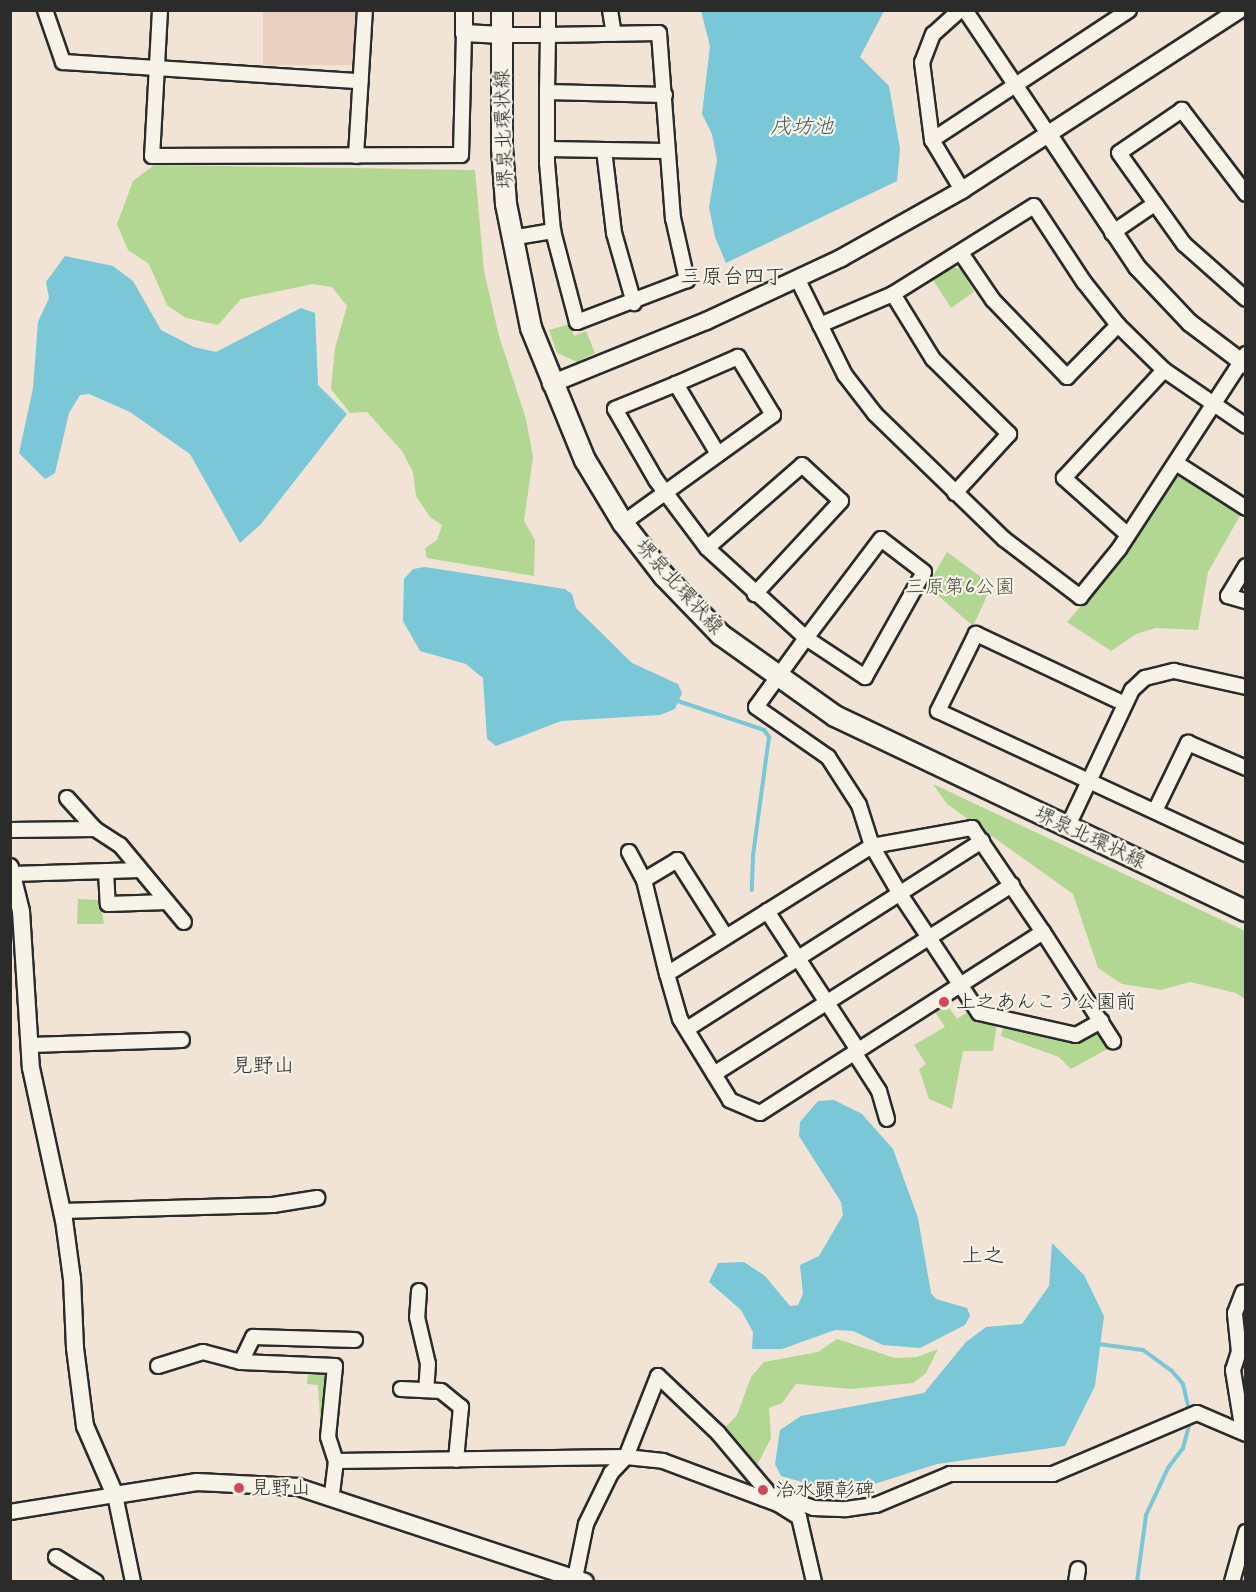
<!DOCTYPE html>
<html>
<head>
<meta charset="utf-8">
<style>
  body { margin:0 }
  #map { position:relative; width:1256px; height:1592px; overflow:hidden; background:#f1e3d6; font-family:Mynerve,"Klee One",sans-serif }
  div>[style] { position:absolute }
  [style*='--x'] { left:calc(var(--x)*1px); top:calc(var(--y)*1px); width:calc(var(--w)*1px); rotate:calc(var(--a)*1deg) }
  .built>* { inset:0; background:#ead0c1; transform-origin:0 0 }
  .green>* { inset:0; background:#b2d792 }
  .water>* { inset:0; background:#7ac7d8 }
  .stream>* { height:4px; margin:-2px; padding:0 2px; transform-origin:2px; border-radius:2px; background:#7ac7d8 }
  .roads { filter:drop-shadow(2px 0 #2b2b2b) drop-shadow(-2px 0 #2b2b2b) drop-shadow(0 2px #2b2b2b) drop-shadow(0 -2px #2b2b2b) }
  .minor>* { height:14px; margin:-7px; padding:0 7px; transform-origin:7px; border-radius:7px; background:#f7f3e8 }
  .tertiary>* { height:16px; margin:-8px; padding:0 8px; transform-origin:8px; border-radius:8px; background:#f7f3e8 }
  .secondary>* { height:20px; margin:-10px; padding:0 10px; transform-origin:10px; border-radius:10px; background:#f7f3e8 }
  .dots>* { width:16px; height:16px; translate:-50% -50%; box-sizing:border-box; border:3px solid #f7f3e8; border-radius:50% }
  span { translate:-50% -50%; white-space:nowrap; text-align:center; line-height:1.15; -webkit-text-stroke:4.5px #f7f3e8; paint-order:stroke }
  .street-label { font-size:20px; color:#2b2b2b }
  .park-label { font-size:20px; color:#4d5645 }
  .poi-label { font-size:20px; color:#2b2b2b }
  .left { translate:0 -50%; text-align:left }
  .water-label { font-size:21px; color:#435a5f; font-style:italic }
  .neighbourhood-label { font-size:21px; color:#2b2b2b }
  .frame { position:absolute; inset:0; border:12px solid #2b2b2b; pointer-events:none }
</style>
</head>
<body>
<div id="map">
  <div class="built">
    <i style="left:263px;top:11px;width:96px;height:54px"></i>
  </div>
  <div class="green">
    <i style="clip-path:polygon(154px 165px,475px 170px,484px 271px,499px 336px,526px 419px,533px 457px,524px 521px,535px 540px,534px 576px,427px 558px,425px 548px,437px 540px,442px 525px,430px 517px,416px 496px,413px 472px,402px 451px,367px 412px,350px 413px,331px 389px,335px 348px,347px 306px,332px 287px,313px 284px,241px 299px,218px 325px,186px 318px,167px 305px,149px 264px,128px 250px,117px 224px,133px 181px)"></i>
    <i style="clip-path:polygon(952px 267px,961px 269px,974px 292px,951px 308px,933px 280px)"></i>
    <i style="clip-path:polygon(570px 324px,574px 336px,586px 331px,595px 353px,577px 362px,557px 353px,549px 330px)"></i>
    <i style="clip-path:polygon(1183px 475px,1241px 514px,1208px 572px,1198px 630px,1156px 628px,1136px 634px,1111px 651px,1067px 622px,1120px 561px,1171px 479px)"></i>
    <i style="clip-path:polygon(947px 552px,992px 585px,973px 626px,927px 586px)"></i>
    <i style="clip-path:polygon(933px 784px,1245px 931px,1245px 999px,1236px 993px,1190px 982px,1161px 990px,1122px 984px,1098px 968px,1073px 894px,947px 804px)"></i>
    <i style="clip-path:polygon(78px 899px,100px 900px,104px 924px,77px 924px)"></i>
    <i style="clip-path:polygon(945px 1002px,957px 1019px,971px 1010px,997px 1022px,993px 1051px,963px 1051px,952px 1109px,929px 1099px,919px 1069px,926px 1064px,914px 1045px,945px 1027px,933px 1009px)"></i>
    <i style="clip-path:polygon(1004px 1024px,1076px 1042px,1096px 1034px,1102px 1036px,1109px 1048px,1071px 1069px,1059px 1057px,1001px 1036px)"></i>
    <i style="clip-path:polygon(837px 1339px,895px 1358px,917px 1357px,938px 1349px,926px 1373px,913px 1383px,851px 1389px,796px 1384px,782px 1403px,769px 1408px,771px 1438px,755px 1469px,724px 1429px,737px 1415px,751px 1377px,764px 1362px,818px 1352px)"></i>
    <i style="clip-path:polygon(308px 1371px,324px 1371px,328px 1376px,328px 1409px,321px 1433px,318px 1385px,307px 1384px)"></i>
  </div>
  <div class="water">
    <i style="clip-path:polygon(701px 11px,884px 11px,860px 57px,889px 86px,900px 149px,897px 181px,726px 263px,715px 237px,709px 207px,717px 160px,712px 134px,702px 114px,710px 46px)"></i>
    <i style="clip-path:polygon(65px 256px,113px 266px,133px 281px,161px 330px,194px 347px,216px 352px,301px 308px,315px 313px,318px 385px,347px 414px,261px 524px,240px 543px,190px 454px,130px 412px,89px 394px,80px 395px,69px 413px,55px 473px,45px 479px,19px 453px,33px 388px,38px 322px,49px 298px,46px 282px)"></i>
    <i style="clip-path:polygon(425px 567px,565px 589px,572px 594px,576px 608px,632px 663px,678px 684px,682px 693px,675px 709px,660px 715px,561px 721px,496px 746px,487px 739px,483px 678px,466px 664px,420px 651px,403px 621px,404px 579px,413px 569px)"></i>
    <i style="clip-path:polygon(834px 1100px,862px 1114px,893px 1149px,918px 1218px,931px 1293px,936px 1299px,967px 1308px,970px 1316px,965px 1325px,920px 1348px,883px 1345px,853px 1331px,835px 1330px,782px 1349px,752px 1349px,753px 1332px,741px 1310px,709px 1282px,718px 1263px,744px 1262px,765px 1276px,790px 1306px,798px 1305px,803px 1294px,800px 1265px,819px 1256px,843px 1215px,841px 1202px,799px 1136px,800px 1122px,818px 1101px)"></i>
    <i style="clip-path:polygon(1052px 1243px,1084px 1275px,1104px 1316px,1095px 1386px,1065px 1446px,937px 1464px,865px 1487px,809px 1484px,781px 1476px,775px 1464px,780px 1430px,801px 1416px,924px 1393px,966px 1342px,986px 1327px,1022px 1324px,1049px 1286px)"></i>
  </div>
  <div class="stream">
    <i style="--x:678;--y:701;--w:91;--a:18.6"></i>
    <i style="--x:764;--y:730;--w:9;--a:54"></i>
    <i style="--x:769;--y:737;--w:119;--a:97.7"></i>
    <i style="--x:753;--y:855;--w:35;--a:92"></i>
    <i style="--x:1099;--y:1344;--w:44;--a:7.8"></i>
    <i style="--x:1143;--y:1350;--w:36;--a:36"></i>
    <i style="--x:1172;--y:1371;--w:17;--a:50"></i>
    <i style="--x:1183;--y:1384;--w:31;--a:77"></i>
    <i style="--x:1137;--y:1582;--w:68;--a:-82.3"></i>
    <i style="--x:1146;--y:1515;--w:52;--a:-64.9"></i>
    <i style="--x:1168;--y:1468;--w:25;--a:-53"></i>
    <i style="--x:1183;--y:1448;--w:28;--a:-75"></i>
  </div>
  <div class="roads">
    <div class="minor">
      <i style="--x:45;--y:10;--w:55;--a:70.9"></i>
      <i style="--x:63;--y:62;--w:298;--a:3.7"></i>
      <i style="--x:160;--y:10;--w:146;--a:93.1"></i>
      <i style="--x:152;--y:156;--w:309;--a:-0.2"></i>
      <i style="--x:461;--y:155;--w:122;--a:-88.6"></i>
      <i style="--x:610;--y:10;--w:24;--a:81"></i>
      <i style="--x:960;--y:10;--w:36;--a:138"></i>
      <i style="--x:933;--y:34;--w:30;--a:111"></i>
      <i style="--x:922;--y:62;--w:79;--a:82.7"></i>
      <i style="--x:932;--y:140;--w:58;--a:59"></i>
      <i style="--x:965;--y:10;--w:151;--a:56.1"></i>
      <i style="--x:502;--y:35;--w:46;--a:0"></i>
      <i style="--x:548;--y:35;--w:111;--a:-1"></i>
      <i style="--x:659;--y:33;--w:186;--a:85.7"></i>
      <i style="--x:673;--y:218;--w:64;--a:77.3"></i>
      <i style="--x:687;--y:280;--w:118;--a:159.1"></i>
      <i style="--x:577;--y:322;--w:94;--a:-104.8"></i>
      <i style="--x:553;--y:231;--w:68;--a:-95"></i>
      <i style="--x:547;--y:163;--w:71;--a:-90"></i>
      <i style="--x:547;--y:92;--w:57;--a:-89"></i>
      <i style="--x:548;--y:35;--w:25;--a:-90"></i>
      <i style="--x:547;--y:92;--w:118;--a:1.5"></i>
      <i style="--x:932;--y:140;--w:236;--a:-33.4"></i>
      <i style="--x:547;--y:149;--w:118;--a:1"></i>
      <i style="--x:604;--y:150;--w:84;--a:83.1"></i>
      <i style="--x:614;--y:233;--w:73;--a:74.1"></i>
      <i style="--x:356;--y:156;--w:146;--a:-86.5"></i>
      <i style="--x:1246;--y:194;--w:106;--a:-127.3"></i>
      <i style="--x:1182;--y:110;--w:76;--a:145.7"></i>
      <i style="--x:1119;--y:153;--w:112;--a:54.5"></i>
      <i style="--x:1184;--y:244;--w:83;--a:41.6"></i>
      <i style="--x:1112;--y:233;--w:50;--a:-34.3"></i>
      <i style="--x:511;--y:238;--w:43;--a:-9.5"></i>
      <i style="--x:961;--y:253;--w:57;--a:55.8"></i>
      <i style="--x:993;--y:300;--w:107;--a:46.1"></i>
      <i style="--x:1067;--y:377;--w:73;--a:-45.6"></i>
      <i style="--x:798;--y:280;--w:106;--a:63.7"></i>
      <i style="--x:845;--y:375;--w:49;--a:52.4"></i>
      <i style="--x:875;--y:414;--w:180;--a:44.1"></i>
      <i style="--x:1004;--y:539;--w:96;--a:37.3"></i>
      <i style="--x:1080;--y:597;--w:62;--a:-50.9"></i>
      <i style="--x:1119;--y:549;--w:233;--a:-56.9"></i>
      <i style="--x:893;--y:294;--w:76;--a:58.4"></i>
      <i style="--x:933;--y:359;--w:107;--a:44.6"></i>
      <i style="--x:1009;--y:434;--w:80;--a:132.5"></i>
      <i style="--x:820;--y:325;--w:79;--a:-23"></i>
      <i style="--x:893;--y:294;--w:166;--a:-32"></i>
      <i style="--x:1034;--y:206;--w:91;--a:56.7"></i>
      <i style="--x:1084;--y:282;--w:55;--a:51.7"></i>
      <i style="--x:1118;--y:325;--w:64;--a:44.4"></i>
      <i style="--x:1164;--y:370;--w:99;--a:34.3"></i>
      <i style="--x:718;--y:454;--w:82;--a:-121"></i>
      <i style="--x:676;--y:384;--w:66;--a:157.7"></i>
      <i style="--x:615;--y:409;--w:82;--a:60"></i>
      <i style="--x:656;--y:480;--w:85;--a:53.1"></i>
      <i style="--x:707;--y:548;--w:134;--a:42.3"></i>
      <i style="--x:806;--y:638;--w:71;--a:33.5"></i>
      <i style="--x:865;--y:677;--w:120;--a:-60.7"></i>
      <i style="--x:924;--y:572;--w:54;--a:-142.5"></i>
      <i style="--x:881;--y:539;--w:124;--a:127.1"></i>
      <i style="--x:806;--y:638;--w:85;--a:125.9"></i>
      <i style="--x:756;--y:707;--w:88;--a:34.8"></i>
      <i style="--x:828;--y:757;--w:57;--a:57.1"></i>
      <i style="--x:859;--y:805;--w:43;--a:72.4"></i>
      <i style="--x:872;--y:846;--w:56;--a:59.7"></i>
      <i style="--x:900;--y:894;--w:143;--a:56.4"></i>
      <i style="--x:979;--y:1013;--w:99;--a:12.8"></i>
      <i style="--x:1076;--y:1035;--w:29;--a:-29"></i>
      <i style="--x:1176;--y:463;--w:83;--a:32.7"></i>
      <i style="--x:623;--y:523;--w:185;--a:-35.8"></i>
      <i style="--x:773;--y:415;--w:68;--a:-121.1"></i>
      <i style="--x:738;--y:357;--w:68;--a:156.5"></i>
      <i style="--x:1128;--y:535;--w:86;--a:-138.3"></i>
      <i style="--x:1064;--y:478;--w:147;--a:-47.2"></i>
      <i style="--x:707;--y:548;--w:126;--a:-41.1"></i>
      <i style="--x:802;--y:465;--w:53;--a:42.7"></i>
      <i style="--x:841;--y:501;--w:127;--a:132.8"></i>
      <i style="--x:1246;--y:566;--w:35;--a:121"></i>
      <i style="--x:1228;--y:596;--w:19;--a:16"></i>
      <i style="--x:1125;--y:704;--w:165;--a:-154.8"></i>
      <i style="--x:976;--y:634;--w:86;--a:116.3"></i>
      <i style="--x:938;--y:711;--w:340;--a:24.9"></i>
      <i style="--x:67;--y:798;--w:42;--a:47.9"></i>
      <i style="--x:95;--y:829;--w:30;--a:33"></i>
      <i style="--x:120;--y:845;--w:100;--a:50.3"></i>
      <i style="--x:1155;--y:811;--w:76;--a:-64.1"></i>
      <i style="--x:1188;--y:743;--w:63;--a:23.3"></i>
      <i style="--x:1067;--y:828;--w:153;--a:-64.8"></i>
      <i style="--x:1132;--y:690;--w:18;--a:-43"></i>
      <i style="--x:1145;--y:678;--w:30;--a:-14"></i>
      <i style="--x:1174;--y:671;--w:74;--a:12.5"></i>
      <i style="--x:10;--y:830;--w:85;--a:-0.7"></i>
      <i style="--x:629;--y:852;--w:32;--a:62"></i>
      <i style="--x:644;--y:880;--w:97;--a:76.3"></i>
      <i style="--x:106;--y:871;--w:33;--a:87"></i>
      <i style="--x:108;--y:904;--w:59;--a:-1.9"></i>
      <i style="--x:12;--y:874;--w:128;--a:-1.8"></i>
      <i style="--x:644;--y:880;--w:39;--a:-31"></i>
      <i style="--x:677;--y:860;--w:91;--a:57.5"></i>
      <i style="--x:767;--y:911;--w:166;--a:56.8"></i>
      <i style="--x:1043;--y:932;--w:336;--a:147.4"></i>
      <i style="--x:760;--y:1113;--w:33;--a:-157"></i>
      <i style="--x:730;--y:1100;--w:95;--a:-121.7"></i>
      <i style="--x:680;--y:1019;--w:47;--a:-106.1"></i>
      <i style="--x:667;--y:974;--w:242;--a:-32"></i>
      <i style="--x:872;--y:846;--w:102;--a:-10.2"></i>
      <i style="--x:972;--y:828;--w:126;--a:55.7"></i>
      <i style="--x:1043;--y:932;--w:130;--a:57.3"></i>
      <i style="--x:687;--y:1029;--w:350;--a:-32.5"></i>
      <i style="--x:30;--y:1045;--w:152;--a:-1.9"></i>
      <i style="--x:854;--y:1052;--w:46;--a:57.3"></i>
      <i style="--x:879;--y:1091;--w:29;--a:74"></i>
      <i style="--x:714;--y:1074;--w:353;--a:-32.4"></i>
      <i style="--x:62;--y:1211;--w:211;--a:-1.6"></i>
      <i style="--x:273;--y:1205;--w:45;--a:-9"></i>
      <i style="--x:419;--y:1291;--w:26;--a:94"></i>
      <i style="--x:417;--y:1317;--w:48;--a:76.8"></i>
      <i style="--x:428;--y:1364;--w:26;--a:94"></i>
      <i style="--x:241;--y:1362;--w:28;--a:-64"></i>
      <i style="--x:253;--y:1337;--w:102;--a:1.7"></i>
      <i style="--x:158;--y:1366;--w:47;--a:-17.3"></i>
      <i style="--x:203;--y:1352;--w:39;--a:15"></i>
      <i style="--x:241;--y:1362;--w:94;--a:2.4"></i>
      <i style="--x:335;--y:1366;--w:71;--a:95.6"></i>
      <i style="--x:328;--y:1437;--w:25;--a:72"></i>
      <i style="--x:336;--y:1461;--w:34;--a:97"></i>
      <i style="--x:401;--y:1389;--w:40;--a:2.9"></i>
      <i style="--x:441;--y:1391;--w:26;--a:39"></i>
      <i style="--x:461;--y:1407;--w:53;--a:95.4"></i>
      <i style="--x:1243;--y:1432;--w:63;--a:-99.2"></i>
      <i style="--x:1233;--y:1370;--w:19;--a:-72"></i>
      <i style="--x:1239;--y:1352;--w:39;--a:-96"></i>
      <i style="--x:1235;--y:1313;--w:22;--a:-69"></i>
      <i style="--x:336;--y:1461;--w:290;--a:-0.8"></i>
      <i style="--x:626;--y:1457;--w:37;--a:6"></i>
      <i style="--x:663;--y:1461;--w:123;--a:20.5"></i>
      <i style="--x:778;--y:1504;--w:25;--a:32"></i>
      <i style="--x:799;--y:1517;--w:67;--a:77"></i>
      <i style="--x:776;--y:1495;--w:39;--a:19"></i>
      <i style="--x:813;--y:1508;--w:33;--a:2"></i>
      <i style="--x:846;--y:1509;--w:30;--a:-8"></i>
      <i style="--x:876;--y:1505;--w:80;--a:-22.7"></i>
      <i style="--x:950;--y:1474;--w:103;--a:0"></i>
      <i style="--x:1053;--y:1474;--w:156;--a:-23"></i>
      <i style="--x:1197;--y:1413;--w:53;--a:23.2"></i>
      <i style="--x:10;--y:1512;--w:106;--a:-9.2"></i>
      <i style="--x:115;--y:1495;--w:89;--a:78.3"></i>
      <i style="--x:56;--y:1557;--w:47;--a:32"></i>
      <i style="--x:575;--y:1578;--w:55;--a:-78.5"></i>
      <i style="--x:586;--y:1524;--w:57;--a:-63.9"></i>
      <i style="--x:611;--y:1473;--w:22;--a:-47"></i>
      <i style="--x:626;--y:1457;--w:87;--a:-68.4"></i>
      <i style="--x:658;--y:1376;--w:83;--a:43.5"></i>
      <i style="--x:718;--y:1433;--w:75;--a:49.9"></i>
      <i style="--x:766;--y:1490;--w:9;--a:103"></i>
      <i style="--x:1076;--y:1582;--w:13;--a:-81"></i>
      <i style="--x:1232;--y:1582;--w:52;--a:-74.4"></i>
    </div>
    <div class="tertiary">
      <i style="--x:464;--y:10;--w:23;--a:90"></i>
      <i style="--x:464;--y:33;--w:38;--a:3"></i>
      <i style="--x:1049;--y:135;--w:159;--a:56.3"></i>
      <i style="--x:1137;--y:267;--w:77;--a:46.6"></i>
      <i style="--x:1190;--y:323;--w:70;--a:36.9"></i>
      <i style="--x:551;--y:384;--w:167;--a:-22.1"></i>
      <i style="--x:706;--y:321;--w:149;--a:-25"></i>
      <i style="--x:841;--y:258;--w:139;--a:-29.3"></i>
      <i style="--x:962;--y:190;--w:330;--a:-33"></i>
      <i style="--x:10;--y:867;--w:45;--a:76"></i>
      <i style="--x:21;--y:911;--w:157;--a:86.4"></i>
      <i style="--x:31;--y:1068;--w:156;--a:77.8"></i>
      <i style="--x:64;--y:1220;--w:60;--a:82.3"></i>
      <i style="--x:72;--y:1279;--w:69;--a:87.5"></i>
      <i style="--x:75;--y:1348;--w:79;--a:82.7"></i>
      <i style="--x:85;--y:1426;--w:75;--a:66.5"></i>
      <i style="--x:115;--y:1495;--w:83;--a:-9"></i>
      <i style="--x:197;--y:1482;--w:101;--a:2.8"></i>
      <i style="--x:298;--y:1487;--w:302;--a:18.3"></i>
    </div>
    <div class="secondary">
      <i style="--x:502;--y:10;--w:138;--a:90"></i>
      <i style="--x:502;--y:148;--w:56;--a:85.9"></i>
      <i style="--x:506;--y:204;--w:126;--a:78.6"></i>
      <i style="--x:531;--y:328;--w:143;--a:67.8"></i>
      <i style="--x:585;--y:460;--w:74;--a:58.9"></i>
      <i style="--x:623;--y:523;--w:67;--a:52.3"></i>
      <i style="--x:664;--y:576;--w:82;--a:46"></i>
      <i style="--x:721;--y:635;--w:140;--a:35.4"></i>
      <i style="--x:835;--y:716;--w:455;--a:25.4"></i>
    </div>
  </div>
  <div class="dots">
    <i style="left:944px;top:1002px;background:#d1495b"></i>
    <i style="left:239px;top:1488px;background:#d1495b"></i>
    <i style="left:763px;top:1490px;background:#d1495b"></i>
  </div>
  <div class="street-label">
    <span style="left:504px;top:129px;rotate:-92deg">堺泉北環状線</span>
    <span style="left:679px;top:587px;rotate:48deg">堺泉北環状線</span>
    <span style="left:1090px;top:838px;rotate:25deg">堺泉北環状線</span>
  </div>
  <div class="park-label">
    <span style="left:960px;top:587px">三原第6公園</span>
  </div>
  <div class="poi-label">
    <span class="left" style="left:956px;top:1002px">上之あんこう公園前</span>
    <span class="left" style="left:251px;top:1488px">見野山</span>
    <span class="left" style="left:775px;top:1490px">治水顕彰碑</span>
  </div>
  <div class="water-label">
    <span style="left:802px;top:127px">戌坊池</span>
  </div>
  <div class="neighbourhood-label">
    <span style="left:733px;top:277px">三原台四丁</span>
    <span style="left:263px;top:1066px">見野山</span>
    <span style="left:983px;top:1256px">上之</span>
  </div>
  <div class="frame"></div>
</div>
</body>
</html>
